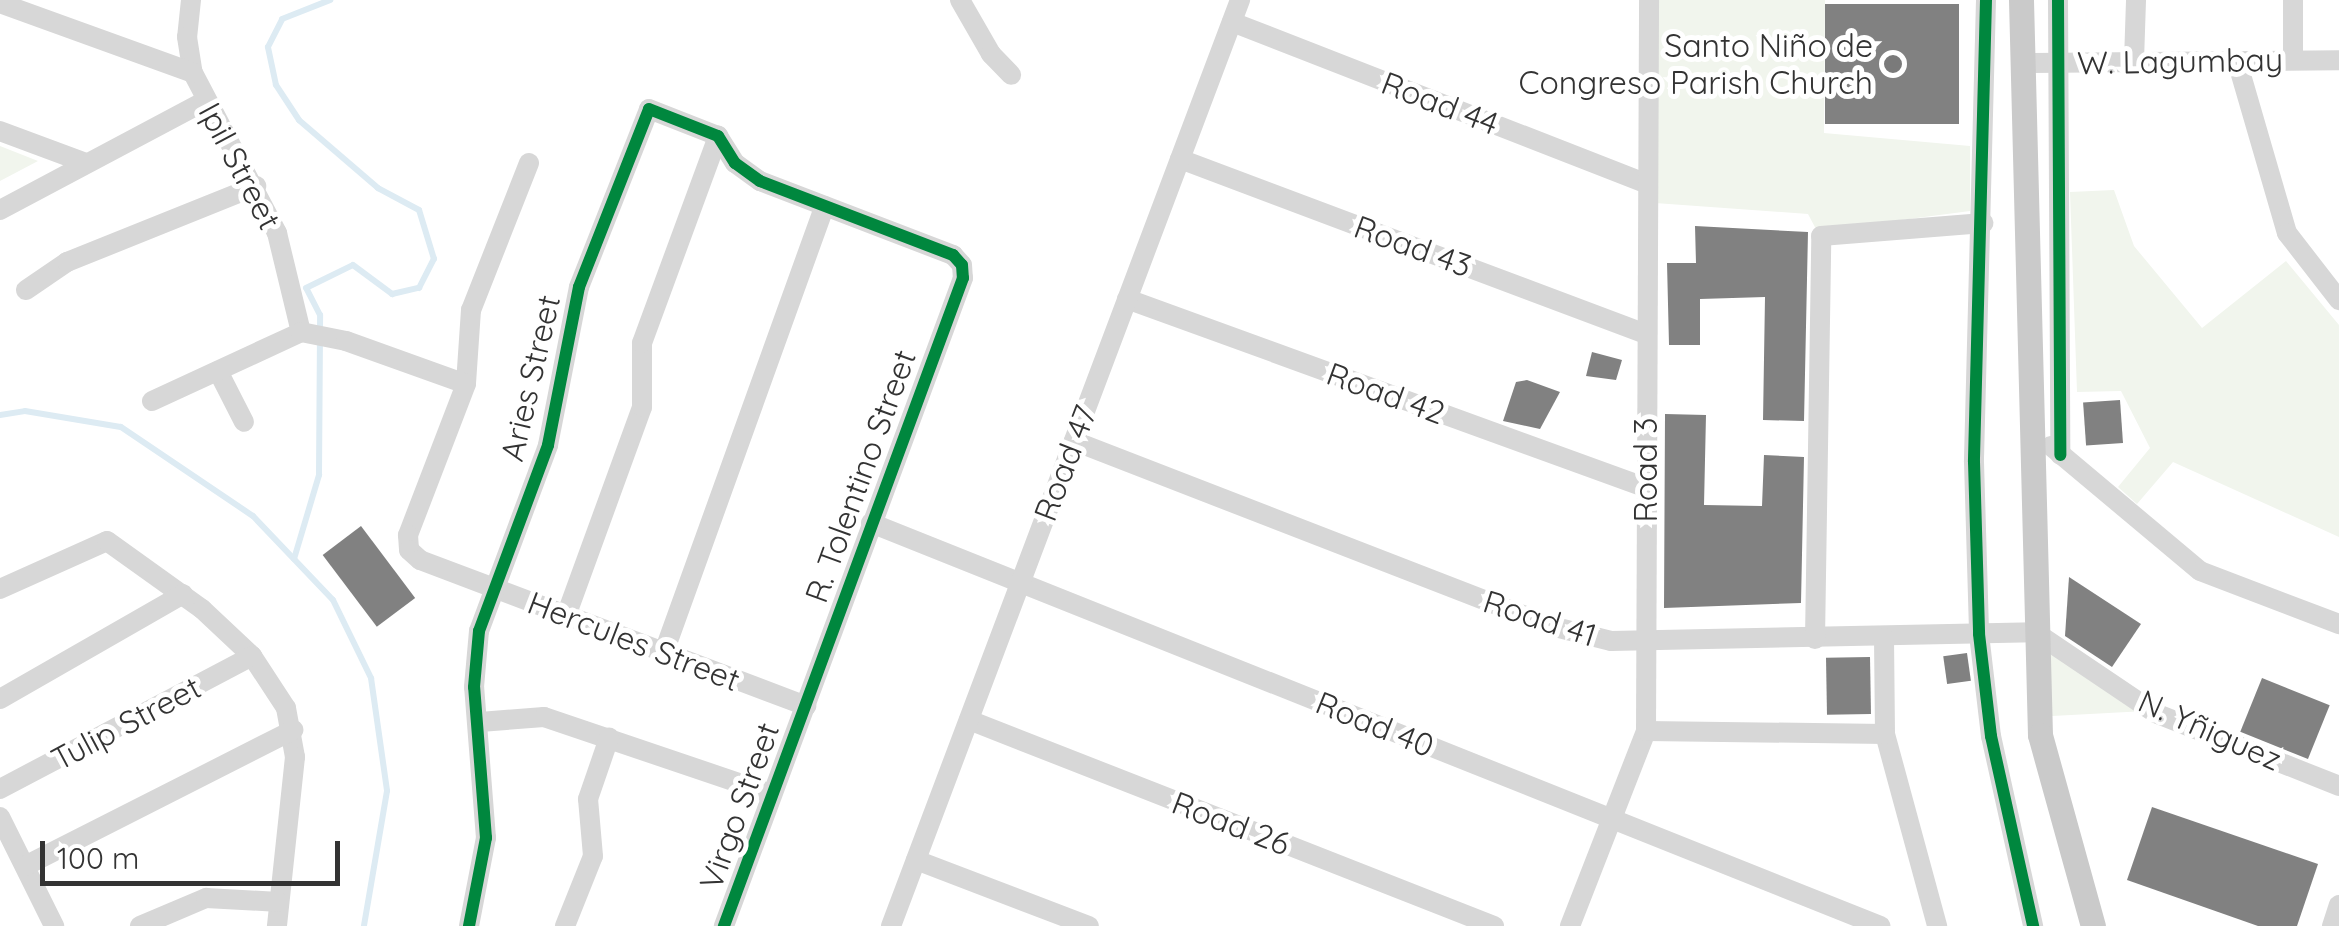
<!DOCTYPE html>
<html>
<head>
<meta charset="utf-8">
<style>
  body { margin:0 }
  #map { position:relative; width:2339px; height:926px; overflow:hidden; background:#fff; font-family:Quicksand,sans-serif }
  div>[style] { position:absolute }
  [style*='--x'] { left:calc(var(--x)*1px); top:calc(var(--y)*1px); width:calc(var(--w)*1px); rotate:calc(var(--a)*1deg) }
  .green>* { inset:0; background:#f1f5ed }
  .stream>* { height:6px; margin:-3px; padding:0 3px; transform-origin:3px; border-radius:3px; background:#ddebf3 }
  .building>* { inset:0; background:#818181; transform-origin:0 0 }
  .minor>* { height:20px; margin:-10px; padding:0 10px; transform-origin:10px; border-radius:10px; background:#d7d7d7 }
  .major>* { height:25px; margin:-12.5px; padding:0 12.5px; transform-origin:12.5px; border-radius:12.5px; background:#cacaca }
  .cycleway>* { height:12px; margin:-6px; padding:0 6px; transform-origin:6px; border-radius:6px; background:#00873e }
  .dots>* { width:28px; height:28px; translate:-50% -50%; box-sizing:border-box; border:5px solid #fff; border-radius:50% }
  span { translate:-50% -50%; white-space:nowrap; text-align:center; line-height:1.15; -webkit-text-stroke:10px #fff; paint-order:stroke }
  .poi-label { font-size:32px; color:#333 }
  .right { translate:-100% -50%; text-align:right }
  .street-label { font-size:32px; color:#333 }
  .scale { position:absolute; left:40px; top:841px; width:300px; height:45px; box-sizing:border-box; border:5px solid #333; border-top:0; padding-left:12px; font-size:30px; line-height:35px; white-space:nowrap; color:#333; -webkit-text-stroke:8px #fff; paint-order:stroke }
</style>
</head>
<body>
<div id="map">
  <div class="green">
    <i style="clip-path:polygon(1657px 0,1825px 0,1824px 133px,1970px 146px,1970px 211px,1817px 231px,1808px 214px,1655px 203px)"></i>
    <i style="clip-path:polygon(0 146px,38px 161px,0 181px)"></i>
    <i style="clip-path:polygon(2114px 190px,2134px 246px,2202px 328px,2286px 261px,2339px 325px,2339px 537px,2173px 462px,2137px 504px,2118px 487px,2150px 448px,2121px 391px,2077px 392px,2070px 192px)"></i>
    <i style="clip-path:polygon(2043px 642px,2146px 711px,2052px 716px)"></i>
  </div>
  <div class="stream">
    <i style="--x:0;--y:415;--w:25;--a:-9"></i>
    <i style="--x:25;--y:411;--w:97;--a:9.5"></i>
    <i style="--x:121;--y:427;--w:159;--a:34"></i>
    <i style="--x:253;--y:516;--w:116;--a:46.4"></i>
    <i style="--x:333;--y:600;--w:87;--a:64"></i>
    <i style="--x:371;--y:678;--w:114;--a:81.9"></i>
    <i style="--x:387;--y:791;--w:137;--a:99.7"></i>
    <i style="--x:294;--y:559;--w:88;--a:-73.4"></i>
    <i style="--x:319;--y:475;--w:160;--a:-89.6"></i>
    <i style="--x:320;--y:315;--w:30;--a:-117"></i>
    <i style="--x:306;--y:288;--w:52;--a:-26.1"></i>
    <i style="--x:353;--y:265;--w:49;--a:36.6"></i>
    <i style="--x:392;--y:294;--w:28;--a:-13"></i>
    <i style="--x:419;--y:288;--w:33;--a:-63"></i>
    <i style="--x:434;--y:259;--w:51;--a:-107"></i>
    <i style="--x:419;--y:210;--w:47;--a:-151.8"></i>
    <i style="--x:378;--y:188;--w:104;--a:-139.3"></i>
    <i style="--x:299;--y:120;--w:42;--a:-123.3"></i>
    <i style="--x:276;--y:85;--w:39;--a:-102"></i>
    <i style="--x:268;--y:47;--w:31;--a:-63"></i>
    <i style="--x:282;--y:19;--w:52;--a:-21.6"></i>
  </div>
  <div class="building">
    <i style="left:1825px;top:4px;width:134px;height:120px"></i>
    <i style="clip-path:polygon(1695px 226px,1808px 232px,1804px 421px,1763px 420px,1765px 297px,1700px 299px,1700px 345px,1669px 345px,1667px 263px,1696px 263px)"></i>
    <i style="clip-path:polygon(1592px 352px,1622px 360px,1616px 380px,1586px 376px)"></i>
    <i style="clip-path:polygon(1527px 380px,1560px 392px,1540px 429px,1503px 421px,1516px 382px)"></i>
    <i style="left:2120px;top:400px;width:43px;height:37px;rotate:86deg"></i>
    <i style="clip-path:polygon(1665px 414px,1706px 415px,1704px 505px,1762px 506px,1764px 455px,1804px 457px,1801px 603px,1664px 608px)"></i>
    <i style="left:361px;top:526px;width:90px;height:48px;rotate:53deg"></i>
    <i style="clip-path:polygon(2069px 577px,2141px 624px,2112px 667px,2065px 636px)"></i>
    <i style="left:1967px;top:653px;width:28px;height:24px;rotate:82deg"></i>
    <i style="left:1870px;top:657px;width:57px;height:44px;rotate:89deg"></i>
    <i style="left:2262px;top:678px;width:73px;height:58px;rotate:22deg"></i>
    <i style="clip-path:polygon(2152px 807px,2318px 864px,2297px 926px,2258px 926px,2127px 880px)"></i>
  </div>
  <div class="minor">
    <i style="--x:191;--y:0;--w:37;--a:96"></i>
    <i style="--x:187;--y:37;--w:36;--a:81"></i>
    <i style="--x:193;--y:73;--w:181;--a:62.3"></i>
    <i style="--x:277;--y:233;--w:102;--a:76.4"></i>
    <i style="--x:960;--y:0;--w:62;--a:60.1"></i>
    <i style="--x:991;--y:54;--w:29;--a:46"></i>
    <i style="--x:1986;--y:0;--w:462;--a:91.5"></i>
    <i style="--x:1974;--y:462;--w:172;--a:88.3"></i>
    <i style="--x:1979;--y:634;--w:103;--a:83.3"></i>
    <i style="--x:1991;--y:736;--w:195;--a:77.5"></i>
    <i style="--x:2058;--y:0;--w:455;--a:89.7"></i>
    <i style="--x:2293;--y:0;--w:60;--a:90"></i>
    <i style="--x:0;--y:3;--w:205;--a:19.9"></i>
    <i style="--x:1232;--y:22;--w:446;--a:21.3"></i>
    <i style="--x:2134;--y:61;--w:61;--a:-88.1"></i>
    <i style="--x:2237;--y:61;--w:179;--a:73.8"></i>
    <i style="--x:2287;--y:233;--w:85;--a:52.2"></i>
    <i style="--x:2022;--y:63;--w:317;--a:-0.5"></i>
    <i style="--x:0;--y:131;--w:92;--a:20.4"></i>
    <i style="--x:1180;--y:159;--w:498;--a:20.6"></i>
    <i style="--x:529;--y:163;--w:158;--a:111.5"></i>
    <i style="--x:471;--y:310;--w:74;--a:93.9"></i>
    <i style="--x:466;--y:384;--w:162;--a:111"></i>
    <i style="--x:408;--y:535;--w:15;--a:86"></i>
    <i style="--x:409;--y:550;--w:15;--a:42"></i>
    <i style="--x:420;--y:560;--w:413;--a:20.7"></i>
    <i style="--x:0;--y:210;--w:232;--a:-28"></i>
    <i style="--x:26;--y:290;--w:50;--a:-34.3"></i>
    <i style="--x:67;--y:262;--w:204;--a:-21.9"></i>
    <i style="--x:1127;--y:299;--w:550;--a:19.98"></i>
    <i style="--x:218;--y:371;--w:57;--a:63"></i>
    <i style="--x:152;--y:401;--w:164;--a:-24.8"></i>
    <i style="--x:301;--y:332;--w:46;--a:11.3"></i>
    <i style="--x:346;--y:341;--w:127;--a:19.7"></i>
    <i style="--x:1074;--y:441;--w:512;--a:21.2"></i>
    <i style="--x:1551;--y:626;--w:62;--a:14"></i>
    <i style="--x:1611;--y:641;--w:424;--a:-1.2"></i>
    <i style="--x:2035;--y:632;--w:145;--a:34"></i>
    <i style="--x:2155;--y:713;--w:198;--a:21.6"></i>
    <i style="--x:2051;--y:446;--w:194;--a:40"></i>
    <i style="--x:2200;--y:571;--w:149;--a:20.9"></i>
    <i style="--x:871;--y:523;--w:1087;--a:21.77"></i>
    <i style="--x:0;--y:589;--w:117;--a:-24.2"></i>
    <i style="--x:107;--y:541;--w:117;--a:35.6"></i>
    <i style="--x:202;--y:609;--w:69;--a:43.2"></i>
    <i style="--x:252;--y:656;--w:62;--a:56.8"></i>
    <i style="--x:286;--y:708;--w:50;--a:79.6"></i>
    <i style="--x:295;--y:757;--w:170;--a:96.1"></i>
    <i style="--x:566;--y:616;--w:222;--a:-70"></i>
    <i style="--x:642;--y:407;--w:64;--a:-90"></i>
    <i style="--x:642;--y:343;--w:221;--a:-69.8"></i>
    <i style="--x:1884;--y:638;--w:96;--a:89.4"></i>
    <i style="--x:1885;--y:734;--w:199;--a:74.8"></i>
    <i style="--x:1815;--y:639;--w:403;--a:-89.1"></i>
    <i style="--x:1821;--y:236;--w:163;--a:-4.6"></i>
    <i style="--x:664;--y:652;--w:474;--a:-70.2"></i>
    <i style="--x:0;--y:699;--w:211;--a:-29.8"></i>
    <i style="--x:969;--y:720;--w:564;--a:21.42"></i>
    <i style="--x:480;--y:722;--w:64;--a:-4.5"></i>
    <i style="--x:544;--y:717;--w:240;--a:18.7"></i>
    <i style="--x:1646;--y:731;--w:239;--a:0.7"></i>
    <i style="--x:0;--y:789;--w:285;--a:-27.8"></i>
    <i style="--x:0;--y:817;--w:122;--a:63.6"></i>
    <i style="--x:916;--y:860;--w:185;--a:20.9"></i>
    <i style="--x:25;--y:866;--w:301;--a:-26.9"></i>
    <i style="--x:140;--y:926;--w:72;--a:-23"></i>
    <i style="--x:206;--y:898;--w:73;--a:3.1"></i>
    <i style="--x:469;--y:926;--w:90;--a:-79.1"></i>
    <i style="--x:486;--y:838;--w:151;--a:-94.5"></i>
    <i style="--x:474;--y:687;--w:56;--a:-84.9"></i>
    <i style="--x:479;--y:631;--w:198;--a:-69.6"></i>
    <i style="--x:548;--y:445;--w:161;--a:-78.9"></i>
    <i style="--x:579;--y:287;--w:191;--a:-68.5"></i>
    <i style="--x:649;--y:109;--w:74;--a:21.4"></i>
    <i style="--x:718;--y:136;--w:32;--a:58"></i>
    <i style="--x:735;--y:163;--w:31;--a:36"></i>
    <i style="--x:760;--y:181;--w:207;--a:21"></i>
    <i style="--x:953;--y:255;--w:13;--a:48"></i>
    <i style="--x:962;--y:265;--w:13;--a:86"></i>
    <i style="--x:963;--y:278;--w:691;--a:110.25"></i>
    <i style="--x:565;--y:926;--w:75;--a:-68.2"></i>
    <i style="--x:593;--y:856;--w:57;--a:-95"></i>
    <i style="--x:588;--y:799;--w:65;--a:-71"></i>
    <i style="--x:891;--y:926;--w:990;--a:-69.35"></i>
    <i style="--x:1570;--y:926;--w:209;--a:-68.7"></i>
    <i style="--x:1646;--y:731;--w:731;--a:-89.76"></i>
    <i style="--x:2332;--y:926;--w:22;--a:-72"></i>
  </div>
  <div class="major">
    <i style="--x:2021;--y:0;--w:735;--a:88.52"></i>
    <i style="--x:2040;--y:735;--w:198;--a:74.5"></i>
  </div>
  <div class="cycleway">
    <i style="--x:1986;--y:0;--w:462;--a:91.5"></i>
    <i style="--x:1974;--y:462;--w:172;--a:88.3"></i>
    <i style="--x:1979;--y:634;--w:103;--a:83.3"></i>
    <i style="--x:1991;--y:736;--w:195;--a:77.5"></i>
    <i style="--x:2058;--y:0;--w:455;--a:89.7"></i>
    <i style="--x:469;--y:926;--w:90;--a:-79.1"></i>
    <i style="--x:486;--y:838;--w:151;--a:-94.5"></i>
    <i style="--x:474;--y:687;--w:56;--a:-84.9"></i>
    <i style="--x:479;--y:631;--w:198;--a:-69.6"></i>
    <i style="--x:548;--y:445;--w:161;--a:-78.9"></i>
    <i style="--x:579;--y:287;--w:191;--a:-68.5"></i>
    <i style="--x:649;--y:109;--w:74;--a:21.4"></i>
    <i style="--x:718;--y:136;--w:32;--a:58"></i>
    <i style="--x:735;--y:163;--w:31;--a:36"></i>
    <i style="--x:760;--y:181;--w:207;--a:21"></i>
    <i style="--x:953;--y:255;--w:13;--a:48"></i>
    <i style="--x:962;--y:265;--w:13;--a:86"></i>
    <i style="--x:963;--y:278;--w:691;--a:110.25"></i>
  </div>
  <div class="dots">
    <i style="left:1893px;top:64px;background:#7a7a7a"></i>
  </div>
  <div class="poi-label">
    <span class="right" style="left:1873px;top:64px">Santo Niño de<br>Congreso Parish Church</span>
  </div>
  <div class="street-label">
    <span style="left:2180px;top:61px;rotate:-1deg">W. Lagumbay</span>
    <span style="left:1440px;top:103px;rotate:21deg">Road 44</span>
    <span style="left:240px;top:166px;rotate:62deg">Ipil Street</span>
    <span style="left:1413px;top:246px;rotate:20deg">Road 43</span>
    <span style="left:530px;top:378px;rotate:-77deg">Aries Street</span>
    <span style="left:1386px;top:393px;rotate:20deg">Road 42</span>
    <span style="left:1065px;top:463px;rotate:-69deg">Road 47</span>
    <span style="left:1645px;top:470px;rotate:-90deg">Road 3</span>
    <span style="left:860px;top:476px;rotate:-70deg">R. Tolentino Street</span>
    <span style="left:1540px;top:618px;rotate:18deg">Road 41</span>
    <span style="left:634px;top:641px;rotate:21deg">Hercules Street</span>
    <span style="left:126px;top:723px;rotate:-28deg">Tulip Street</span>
    <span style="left:1375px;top:724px;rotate:22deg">Road 40</span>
    <span style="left:2210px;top:730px;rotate:24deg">N. Yñiguez</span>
    <span style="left:739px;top:806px;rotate:-70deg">Virgo Street</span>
    <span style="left:1231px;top:823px;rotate:21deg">Road 26</span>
  </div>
  <div class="scale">100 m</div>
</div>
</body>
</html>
